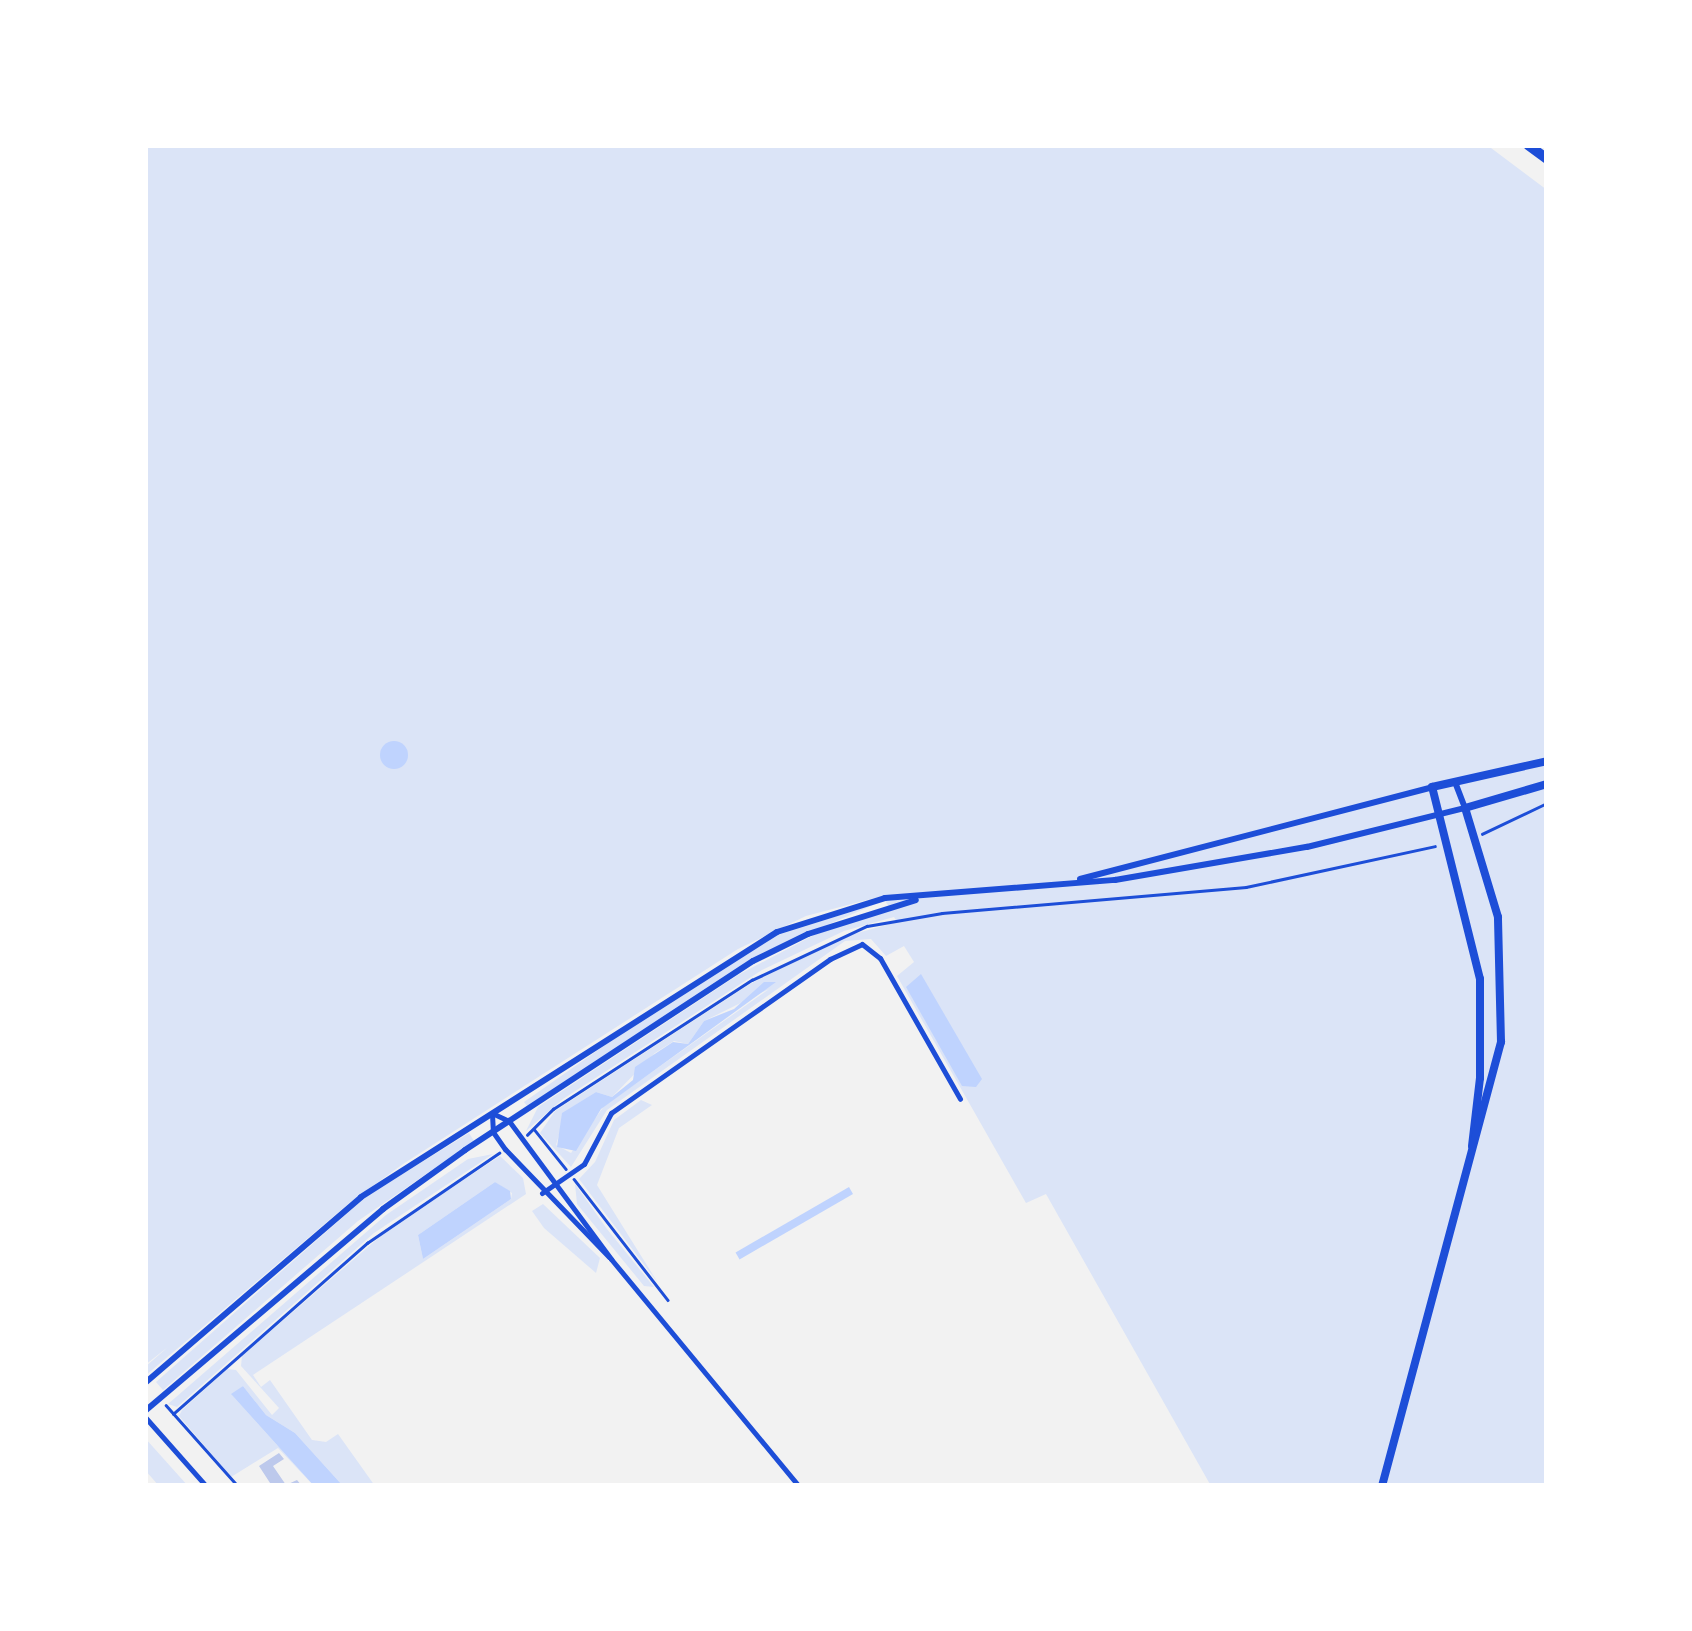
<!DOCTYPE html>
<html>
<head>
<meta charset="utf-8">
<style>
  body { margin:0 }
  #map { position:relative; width:1692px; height:1631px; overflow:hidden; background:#f2f2f2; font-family:Inter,sans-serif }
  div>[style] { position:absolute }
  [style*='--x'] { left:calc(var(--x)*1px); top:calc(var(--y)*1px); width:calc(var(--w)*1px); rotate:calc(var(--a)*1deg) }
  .green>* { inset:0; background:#dbe4f7 }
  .water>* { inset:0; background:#bfd3fe; transform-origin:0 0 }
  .round { border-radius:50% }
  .building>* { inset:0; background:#bdc9ec }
  .path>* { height:2.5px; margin:-1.25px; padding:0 1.25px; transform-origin:1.25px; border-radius:1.25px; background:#1d4ed8 }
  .service>* { height:2.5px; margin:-1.25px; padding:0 1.25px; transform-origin:1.25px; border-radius:1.25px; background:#1d4ed8 }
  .minor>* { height:5px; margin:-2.5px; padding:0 2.5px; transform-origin:2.5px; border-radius:2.5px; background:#1d4ed8 }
  .tertiary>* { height:6px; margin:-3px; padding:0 3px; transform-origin:3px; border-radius:3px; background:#1d4ed8 }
  .secondary>* { height:8px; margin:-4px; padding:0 4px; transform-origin:4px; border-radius:4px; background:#1d4ed8 }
  .motorway>* { height:10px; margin:-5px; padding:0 5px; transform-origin:5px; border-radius:5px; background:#1d4ed8 }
  span { translate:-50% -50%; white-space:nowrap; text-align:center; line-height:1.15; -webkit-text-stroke:8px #fff; paint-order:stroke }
  .frame { position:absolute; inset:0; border:148px solid #fff; pointer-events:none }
</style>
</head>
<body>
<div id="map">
  <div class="green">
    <i style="clip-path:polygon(evenodd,145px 145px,1487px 145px,1547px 190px,1547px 1486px,1211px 1486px,1046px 1194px,1026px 1203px,897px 976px,914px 962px,904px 946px,886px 956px,871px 939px,845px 941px,607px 1110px,571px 1167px,540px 1133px,555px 1111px,750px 984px,843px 937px,897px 922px,894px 917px,844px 931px,762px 970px,563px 1099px,526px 1131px,538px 1107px,738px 975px,816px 934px,891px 910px,882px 896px,806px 916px,738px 949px,403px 1164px,348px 1204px,145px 1376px,145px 1367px,168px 1347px,145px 1365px,145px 145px,769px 989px,604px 1106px,571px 1153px,556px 1145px,566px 1111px,596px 1092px,612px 1097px,655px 1053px,674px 1041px,688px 1044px,704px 1021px,769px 989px)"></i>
    <i style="clip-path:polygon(878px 903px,762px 953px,527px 1106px,524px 1102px,678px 994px,778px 935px)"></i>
    <i style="clip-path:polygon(641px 1100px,652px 1105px,619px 1128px,597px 1185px,658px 1283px,579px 1179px,595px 1162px,614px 1120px)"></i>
    <i style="clip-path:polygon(469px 1133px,474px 1141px,358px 1221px,163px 1390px,156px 1382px,367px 1196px)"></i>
    <i style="clip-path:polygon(493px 1154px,374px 1233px,177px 1407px,168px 1404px,386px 1215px,468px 1159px)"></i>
    <i style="clip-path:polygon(evenodd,500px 1156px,523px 1178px,526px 1194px,253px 1375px,261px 1387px,270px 1380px,312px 1440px,326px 1442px,338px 1434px,375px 1486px,343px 1486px,295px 1433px,266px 1415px,243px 1386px,232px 1395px,314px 1486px,278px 1448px,231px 1477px,179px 1416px,182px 1410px,227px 1369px,236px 1370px,272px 1415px,279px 1408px,241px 1366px,242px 1356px,390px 1228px,500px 1156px,495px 1182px,512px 1193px,511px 1199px,423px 1259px,418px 1235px,495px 1182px)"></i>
    <i style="clip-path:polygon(575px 1184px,607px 1229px,654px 1287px,644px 1286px,577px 1204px)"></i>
    <i style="clip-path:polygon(543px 1204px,600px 1258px,596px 1273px,544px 1228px,532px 1211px)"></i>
    <i style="clip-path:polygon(145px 1438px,188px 1486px,159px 1486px,145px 1470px)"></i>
  </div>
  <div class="water">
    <i class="round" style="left:380px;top:741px;width:28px;height:28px"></i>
    <i style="clip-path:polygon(921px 974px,982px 1079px,976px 1087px,962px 1086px,906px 987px)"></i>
    <i style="clip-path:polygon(764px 982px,776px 982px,601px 1109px,576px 1151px,557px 1147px,562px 1113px,596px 1092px,612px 1097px,633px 1080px,635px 1067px,673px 1042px,688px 1044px,704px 1021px,734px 1009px)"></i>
    <i style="clip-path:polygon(495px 1182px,510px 1191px,511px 1199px,423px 1259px,418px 1235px)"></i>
    <i style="left:849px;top:1187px;width:8px;height:131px;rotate:60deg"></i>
    <i style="clip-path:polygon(243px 1386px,266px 1415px,295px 1433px,343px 1486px,314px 1486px,231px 1394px)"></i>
  </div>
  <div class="building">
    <i style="clip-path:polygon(279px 1453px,284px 1459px,273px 1466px,286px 1485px,297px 1480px,302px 1486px,272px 1486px,259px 1466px)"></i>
  </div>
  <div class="path">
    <i style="--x:1482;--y:834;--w:72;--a:-25.5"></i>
    <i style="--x:534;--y:1129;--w:51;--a:51.3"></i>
    <i style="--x:527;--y:1135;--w:37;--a:-45"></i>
    <i style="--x:553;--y:1109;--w:237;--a:-33"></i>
    <i style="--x:752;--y:980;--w:127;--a:-25.2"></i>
    <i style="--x:867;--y:926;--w:76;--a:-9.8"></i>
    <i style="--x:942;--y:913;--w:305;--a:-4.9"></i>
    <i style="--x:1246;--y:887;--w:193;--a:-12.2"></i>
    <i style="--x:574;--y:1179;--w:153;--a:52.2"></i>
    <i style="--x:166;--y:1405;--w:108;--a:48.4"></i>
    <i style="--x:173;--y:1414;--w:259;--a:-41.4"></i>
    <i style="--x:367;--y:1243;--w:160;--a:-34.3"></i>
  </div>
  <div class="service">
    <i style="--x:217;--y:1486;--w:12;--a:0"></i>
  </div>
  <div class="minor">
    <i style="--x:492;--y:1114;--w:18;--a:87"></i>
    <i style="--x:493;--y:1132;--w:21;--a:55"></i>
    <i style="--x:505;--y:1149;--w:150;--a:46.1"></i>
    <i style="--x:494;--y:1114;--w:17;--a:25"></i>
    <i style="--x:509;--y:1121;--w:172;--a:53.5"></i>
    <i style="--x:611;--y:1259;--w:295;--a:50.4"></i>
    <i style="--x:542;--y:1193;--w:51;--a:-34.6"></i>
    <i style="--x:584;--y:1164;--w:58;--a:-62.1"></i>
    <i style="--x:611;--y:1113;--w:268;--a:-35.1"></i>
    <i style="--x:830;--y:959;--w:35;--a:-25"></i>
    <i style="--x:862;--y:944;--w:23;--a:38"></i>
    <i style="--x:880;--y:958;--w:162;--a:60.4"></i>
    <i style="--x:145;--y:1417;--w:92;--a:48.5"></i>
  </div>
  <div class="tertiary">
    <i style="--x:1080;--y:879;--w:364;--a:-14.6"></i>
    <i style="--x:145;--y:1383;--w:285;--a:-40.7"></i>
    <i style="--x:361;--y:1197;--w:493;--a:-32.5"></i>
    <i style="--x:777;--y:932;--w:113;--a:-17.5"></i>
    <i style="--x:885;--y:898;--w:231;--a:-4.5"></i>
    <i style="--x:1115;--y:880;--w:195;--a:-9.8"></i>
    <i style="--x:1307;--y:847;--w:163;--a:-13.9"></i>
    <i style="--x:1465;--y:808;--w:28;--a:-111"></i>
    <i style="--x:145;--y:1411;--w:312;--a:-40.3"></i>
    <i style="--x:383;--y:1209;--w:101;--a:-35.7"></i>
    <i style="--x:465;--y:1150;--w:344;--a:-33.3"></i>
    <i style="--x:753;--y:961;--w:61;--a:-26.1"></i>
    <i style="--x:808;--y:934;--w:113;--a:-17.5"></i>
  </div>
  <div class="secondary">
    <i style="--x:1472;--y:1146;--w:68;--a:-83.3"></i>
    <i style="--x:1480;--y:1078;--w:99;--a:-90"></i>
    <i style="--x:1480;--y:979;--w:198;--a:-104"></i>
    <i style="--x:1432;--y:787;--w:118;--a:-12.7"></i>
    <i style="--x:1382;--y:1486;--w:460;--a:-75"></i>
    <i style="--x:1501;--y:1042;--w:125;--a:-91.4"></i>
    <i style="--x:1498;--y:917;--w:114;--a:-106.8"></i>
    <i style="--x:1465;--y:808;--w:85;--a:-16.3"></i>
  </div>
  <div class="motorway">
    <i style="--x:1528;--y:145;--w:24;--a:36"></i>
  </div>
  <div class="frame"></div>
</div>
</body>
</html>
